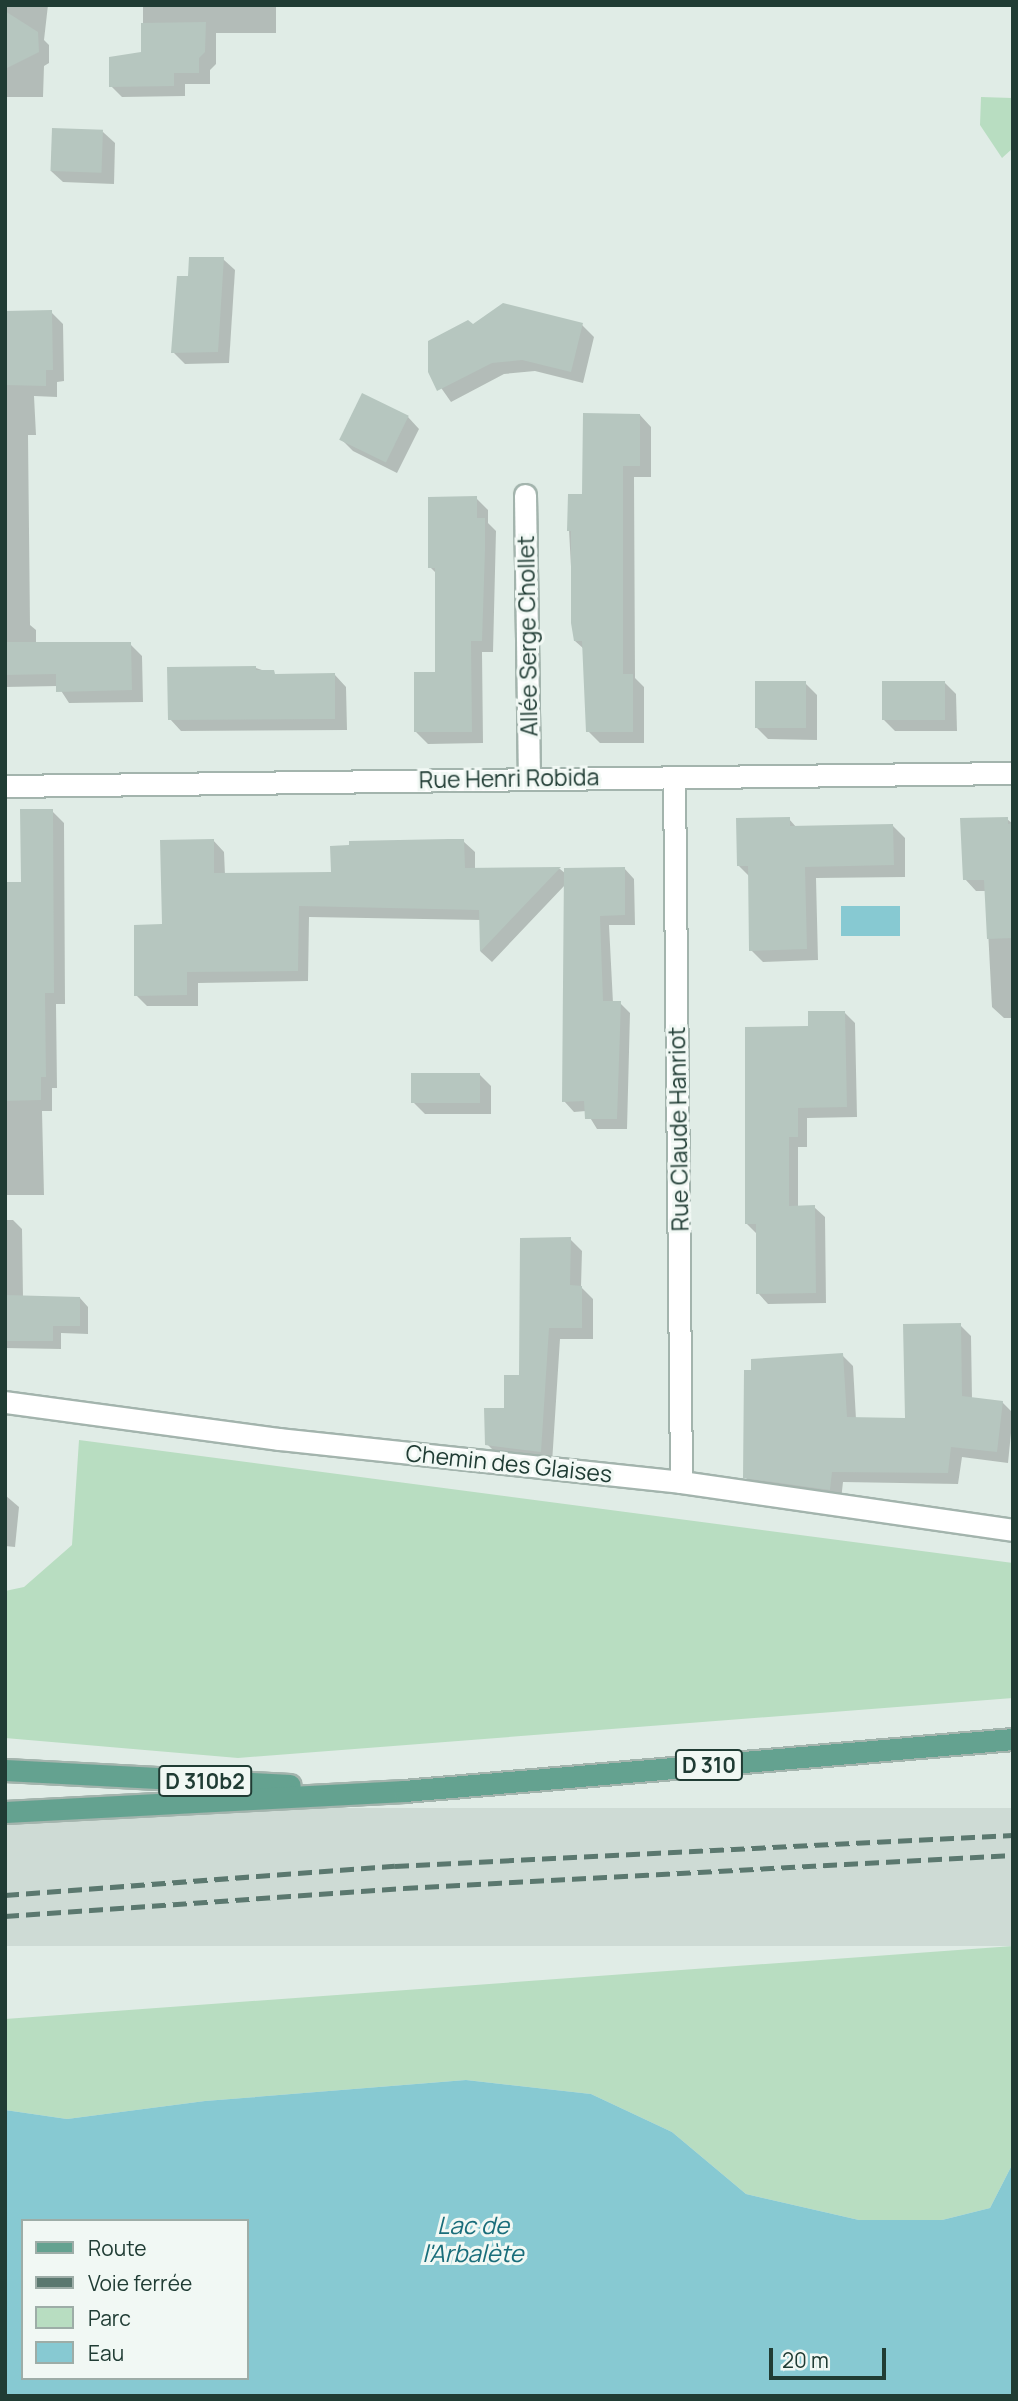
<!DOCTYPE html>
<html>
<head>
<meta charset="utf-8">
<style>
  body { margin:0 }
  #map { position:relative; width:1018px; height:2401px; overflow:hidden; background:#e0ece6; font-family:Manrope,sans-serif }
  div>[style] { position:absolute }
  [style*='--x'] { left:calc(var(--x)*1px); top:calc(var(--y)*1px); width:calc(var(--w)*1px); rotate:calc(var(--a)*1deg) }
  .built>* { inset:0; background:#cedbd5; transform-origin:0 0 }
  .green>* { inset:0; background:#b8ddc1 }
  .water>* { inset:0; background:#87c9d2; transform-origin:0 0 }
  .shadow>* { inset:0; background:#0003 }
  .building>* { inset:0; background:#b6c6bf; transform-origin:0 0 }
  .roads { filter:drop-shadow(2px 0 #a3b4ad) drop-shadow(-2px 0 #a3b4ad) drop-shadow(0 2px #a3b4ad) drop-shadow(0 -2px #a3b4ad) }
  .minor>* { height:21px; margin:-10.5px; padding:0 10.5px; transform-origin:10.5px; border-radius:10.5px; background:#fff }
  .primary>* { height:21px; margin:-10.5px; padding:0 10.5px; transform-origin:10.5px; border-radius:10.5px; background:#64a290 }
  .rail>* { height:5px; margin-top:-2.5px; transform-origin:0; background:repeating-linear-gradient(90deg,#5b786f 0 14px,transparent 0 21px) }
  span { translate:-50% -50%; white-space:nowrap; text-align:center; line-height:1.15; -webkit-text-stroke:6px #f1f8f4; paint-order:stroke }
  .shield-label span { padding:2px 5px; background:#f1f8f4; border:2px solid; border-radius:5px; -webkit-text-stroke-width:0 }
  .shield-label { font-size:21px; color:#203c34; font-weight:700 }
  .street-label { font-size:23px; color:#203c34 }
  .water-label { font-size:24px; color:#196d7a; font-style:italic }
  .frame { position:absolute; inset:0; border:7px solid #203c34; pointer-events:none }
  .legend { position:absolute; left:21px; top:2219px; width:228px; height:161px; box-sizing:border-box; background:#f1f8f4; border:2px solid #9dada7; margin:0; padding:9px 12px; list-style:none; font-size:21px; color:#203c34 }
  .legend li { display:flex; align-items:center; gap:14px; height:35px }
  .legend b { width:35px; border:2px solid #9dada7 }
  .scale { position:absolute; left:769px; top:2348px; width:117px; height:32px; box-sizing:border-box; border:4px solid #203c34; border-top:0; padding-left:9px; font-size:21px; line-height:24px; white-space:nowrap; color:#203c34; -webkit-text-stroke:5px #f1f8f4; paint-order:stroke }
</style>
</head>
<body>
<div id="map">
  <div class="built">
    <i style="left:1013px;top:1808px;width:138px;height:1010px;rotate:90deg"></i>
  </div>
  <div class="green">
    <i style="clip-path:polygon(1013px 82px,1013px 148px,1002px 158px,980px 125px,981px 97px,1012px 98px)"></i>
    <i style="clip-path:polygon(79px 1440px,1013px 1563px,1013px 1698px,238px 1758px,5px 1738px,5px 1591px,24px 1587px,72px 1545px)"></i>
    <i style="clip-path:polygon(1013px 1946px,1013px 2163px,990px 2208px,942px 2220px,859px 2220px,746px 2194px,672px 2132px,591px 2094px,466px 2080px,205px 2101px,67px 2119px,5px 2110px,5px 2019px)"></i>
  </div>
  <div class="water">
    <i style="left:900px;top:906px;width:30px;height:59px;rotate:90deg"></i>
    <i style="clip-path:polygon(evenodd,466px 2080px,591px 2094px,672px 2132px,746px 2194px,859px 2220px,942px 2220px,990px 2208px,1013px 2163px,1013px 2396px,5px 2396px,5px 2110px,67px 2119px,205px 2101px,466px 2080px,23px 2221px,247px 2221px,247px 2378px,23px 2378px,23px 2221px)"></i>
  </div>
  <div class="shadow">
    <i style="clip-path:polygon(5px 5px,48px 5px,44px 40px,49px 45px,49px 63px,44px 66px,43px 97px,5px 97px)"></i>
    <i style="clip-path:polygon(143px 5px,276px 5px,276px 33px,216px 33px,216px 64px,210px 70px,210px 84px,185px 84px,185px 96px,122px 97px,111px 86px,143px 53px)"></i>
    <i style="clip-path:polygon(103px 132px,115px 143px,114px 184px,63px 182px,51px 171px)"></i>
    <i style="clip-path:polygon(223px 259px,235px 270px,229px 363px,185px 364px,173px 352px)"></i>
    <i style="clip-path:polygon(51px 312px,63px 324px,64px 381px,57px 382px,57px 397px,34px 396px,36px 435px,28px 435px,30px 625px,36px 630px,36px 644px,130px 644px,142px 656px,143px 702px,69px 703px,58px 686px,5px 687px,5px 387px)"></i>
    <i style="clip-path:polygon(582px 325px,594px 337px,583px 383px,535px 371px,504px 374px,451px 402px,430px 372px,473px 327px)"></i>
    <i style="clip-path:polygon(640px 415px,651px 427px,651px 477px,634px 477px,635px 678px,644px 687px,644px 743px,600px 743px,588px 731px,584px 649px,575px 641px,569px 530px,584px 496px)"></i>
    <i style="clip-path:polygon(408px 417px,419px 429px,397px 473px,353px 451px,341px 439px)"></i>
    <i style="clip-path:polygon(476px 498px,488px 510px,488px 523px,496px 531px,493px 652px,482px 652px,483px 743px,428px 744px,416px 732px,437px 673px,437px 574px,430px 567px)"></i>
    <i style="clip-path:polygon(256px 668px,277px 675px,335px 675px,346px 687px,347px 730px,181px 731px,170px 719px)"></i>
    <i style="clip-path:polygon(944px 682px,956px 694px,957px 731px,895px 731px,883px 719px)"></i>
    <i style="clip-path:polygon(805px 683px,817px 695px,817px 740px,768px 739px,756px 727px)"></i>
    <i style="clip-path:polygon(52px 811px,64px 823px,65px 1004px,56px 1004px,57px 1088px,52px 1088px,52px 1111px,42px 1111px,44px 1195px,5px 1195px,5px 884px,23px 883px)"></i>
    <i style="clip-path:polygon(789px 819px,797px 828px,893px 826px,905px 838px,905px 877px,816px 878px,818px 960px,763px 962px,751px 950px,750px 877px,738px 865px)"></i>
    <i style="clip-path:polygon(1007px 819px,1013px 824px,1013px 1018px,1004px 1018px,992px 1007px,986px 891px,976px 891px,965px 879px)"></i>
    <i style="clip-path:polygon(213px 840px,224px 852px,225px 875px,333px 874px,463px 841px,475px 852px,475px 870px,560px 869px,566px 874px,624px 868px,634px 879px,635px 925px,609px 925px,613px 1003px,620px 1003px,630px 1013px,627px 1129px,597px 1129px,586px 1111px,574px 1112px,564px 1101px,565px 885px,492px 962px,481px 952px,481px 920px,309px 917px,308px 981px,198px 983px,198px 1006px,147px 1006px,136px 995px,164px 926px)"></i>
    <i style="clip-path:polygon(844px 1012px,855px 1023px,857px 1117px,807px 1118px,807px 1147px,798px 1147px,798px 1207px,814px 1207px,825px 1217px,826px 1303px,768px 1304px,758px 1293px,757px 1234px,746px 1223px,810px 1028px)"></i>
    <i style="clip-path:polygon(479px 1074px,491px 1086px,491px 1114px,425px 1114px,413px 1102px)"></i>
    <i style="clip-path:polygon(5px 1220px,13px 1220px,22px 1229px,23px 1297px,80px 1298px,88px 1307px,88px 1334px,61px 1333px,61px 1349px,5px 1348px)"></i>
    <i style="clip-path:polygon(570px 1239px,582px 1251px,581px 1287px,593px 1299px,593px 1339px,560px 1339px,552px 1463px,499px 1456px,487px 1444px,521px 1376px)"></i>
    <i style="clip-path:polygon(960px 1325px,971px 1336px,972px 1399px,1002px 1402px,1013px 1413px,1008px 1463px,962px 1457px,958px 1484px,843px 1482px,841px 1500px,757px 1488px,745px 1477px,842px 1355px,853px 1366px,856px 1419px,906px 1420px)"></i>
    <i style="clip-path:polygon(5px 1495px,19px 1507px,15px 1547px,5px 1546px)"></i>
  </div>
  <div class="building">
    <i style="clip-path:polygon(5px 11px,38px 32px,39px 52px,5px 69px)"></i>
    <i style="clip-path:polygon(206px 22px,205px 52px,199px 58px,199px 73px,174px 73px,174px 86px,109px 87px,109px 57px,141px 52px,141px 23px)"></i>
    <i style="left:52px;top:128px;width:51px;height:43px;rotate:2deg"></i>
    <i style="clip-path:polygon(189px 257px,224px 257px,218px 352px,171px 353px,177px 276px,188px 276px)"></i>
    <i style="clip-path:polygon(503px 303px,583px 323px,571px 372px,522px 360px,492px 363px,437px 391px,428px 372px,428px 341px,468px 320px,473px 324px)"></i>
    <i style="clip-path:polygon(52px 310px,53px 370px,46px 370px,46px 386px,5px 385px,5px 311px)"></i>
    <i style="left:362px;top:393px;width:52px;height:52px;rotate:26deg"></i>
    <i style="clip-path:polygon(583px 413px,640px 414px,640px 466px,623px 466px,623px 674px,633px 674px,633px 732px,586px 732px,582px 641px,574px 641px,571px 623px,571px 531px,567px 531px,568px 494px,582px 494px)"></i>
    <i style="clip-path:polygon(477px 496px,477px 518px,485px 518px,485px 550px,482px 641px,471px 641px,472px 732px,414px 732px,414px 672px,435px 672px,435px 568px,428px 568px,428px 497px)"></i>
    <i style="clip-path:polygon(5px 642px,131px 642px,132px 690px,56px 692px,56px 674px,5px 675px)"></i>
    <i style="clip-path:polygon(256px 666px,256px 670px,274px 670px,275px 674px,335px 673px,335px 719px,168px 720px,167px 667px)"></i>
    <i style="left:755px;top:681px;width:51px;height:47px"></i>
    <i style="left:882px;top:681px;width:63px;height:39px"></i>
    <i style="clip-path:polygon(20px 809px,53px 809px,54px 993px,45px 993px,46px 1077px,41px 1077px,41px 1100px,5px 1101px,5px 882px,21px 882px)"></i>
    <i style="clip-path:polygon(790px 817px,790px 826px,893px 824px,894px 865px,805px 867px,807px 949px,749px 951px,748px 866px,737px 866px,736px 818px)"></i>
    <i style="clip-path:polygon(1008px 817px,1008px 824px,1013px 823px,1013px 938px,987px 939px,984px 880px,963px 880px,960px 818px)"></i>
    <i style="clip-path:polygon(214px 839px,214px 873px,331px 872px,330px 846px,349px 845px,349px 841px,449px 839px,464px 839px,465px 868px,561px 867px,480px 952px,479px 910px,299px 906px,298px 971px,187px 972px,187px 995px,134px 996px,134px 925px,162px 924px,160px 840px)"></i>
    <i style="clip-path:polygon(625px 867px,625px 915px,600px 916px,603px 1001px,621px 1001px,617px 1119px,585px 1119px,584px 1101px,562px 1102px,564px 868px)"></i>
    <i style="clip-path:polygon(808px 1011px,845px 1011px,847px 1107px,798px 1108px,798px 1137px,789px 1137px,789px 1206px,815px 1205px,816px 1293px,756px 1294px,756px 1224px,745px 1224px,745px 1027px,808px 1026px)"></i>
    <i style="left:411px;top:1073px;width:69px;height:30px"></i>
    <i style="clip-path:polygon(571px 1237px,570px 1285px,582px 1286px,582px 1328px,549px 1328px,541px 1452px,485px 1445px,484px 1408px,504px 1408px,504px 1375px,519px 1375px,520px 1238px)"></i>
    <i style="clip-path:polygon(5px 1295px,80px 1297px,80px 1326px,53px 1326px,53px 1341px,5px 1341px)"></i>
    <i style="clip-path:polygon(961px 1323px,962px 1396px,1003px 1401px,997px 1452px,951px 1447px,948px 1473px,832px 1472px,830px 1490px,743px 1478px,744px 1370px,751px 1370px,751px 1359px,843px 1353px,847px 1417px,905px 1418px,903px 1324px)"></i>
  </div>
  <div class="roads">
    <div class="minor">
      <i style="--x:525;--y:495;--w:282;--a:89.2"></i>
      <i style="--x:674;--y:777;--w:705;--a:89.43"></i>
      <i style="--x:5;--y:786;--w:1008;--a:-0.74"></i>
      <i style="--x:5;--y:1402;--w:276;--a:7.7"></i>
      <i style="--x:279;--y:1439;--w:404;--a:6.1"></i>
      <i style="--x:681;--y:1482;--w:335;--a:8.2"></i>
    </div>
    <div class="primary">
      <i style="--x:5;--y:1770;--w:285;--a:3"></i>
      <i style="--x:5;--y:1812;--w:400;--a:-3"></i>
      <i style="--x:404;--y:1791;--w:611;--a:-4.88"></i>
    </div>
  </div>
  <div class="rail">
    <i style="--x:5;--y:1895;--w:391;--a:-4.3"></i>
    <i style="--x:395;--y:1866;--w:619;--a:-2.87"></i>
    <i style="--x:5;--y:1916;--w:400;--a:-4"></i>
    <i style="--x:404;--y:1888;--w:610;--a:-3.1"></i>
  </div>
  <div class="shield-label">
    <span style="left:709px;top:1765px">D 310</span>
    <span style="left:205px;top:1781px">D 310b2</span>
  </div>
  <div class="street-label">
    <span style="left:527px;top:636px;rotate:-91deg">Allée Serge Chollet</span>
    <span style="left:509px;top:778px;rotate:-1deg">Rue Henri Robida</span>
    <span style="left:678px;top:1129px;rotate:-91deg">Rue Claude Hanriot</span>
    <span style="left:509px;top:1463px;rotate:6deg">Chemin des Glaises</span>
  </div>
  <div class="water-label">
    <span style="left:473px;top:2239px">Lac de<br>l'Arbalète</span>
  </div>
  <div class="frame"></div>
  <ul class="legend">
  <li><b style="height:9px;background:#64a290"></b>Route</li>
  <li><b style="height:9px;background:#5b786f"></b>Voie ferrée</li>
  <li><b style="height:19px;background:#b8ddc1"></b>Parc</li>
  <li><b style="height:19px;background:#87c9d2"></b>Eau</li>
  </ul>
  <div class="scale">20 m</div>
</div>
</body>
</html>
